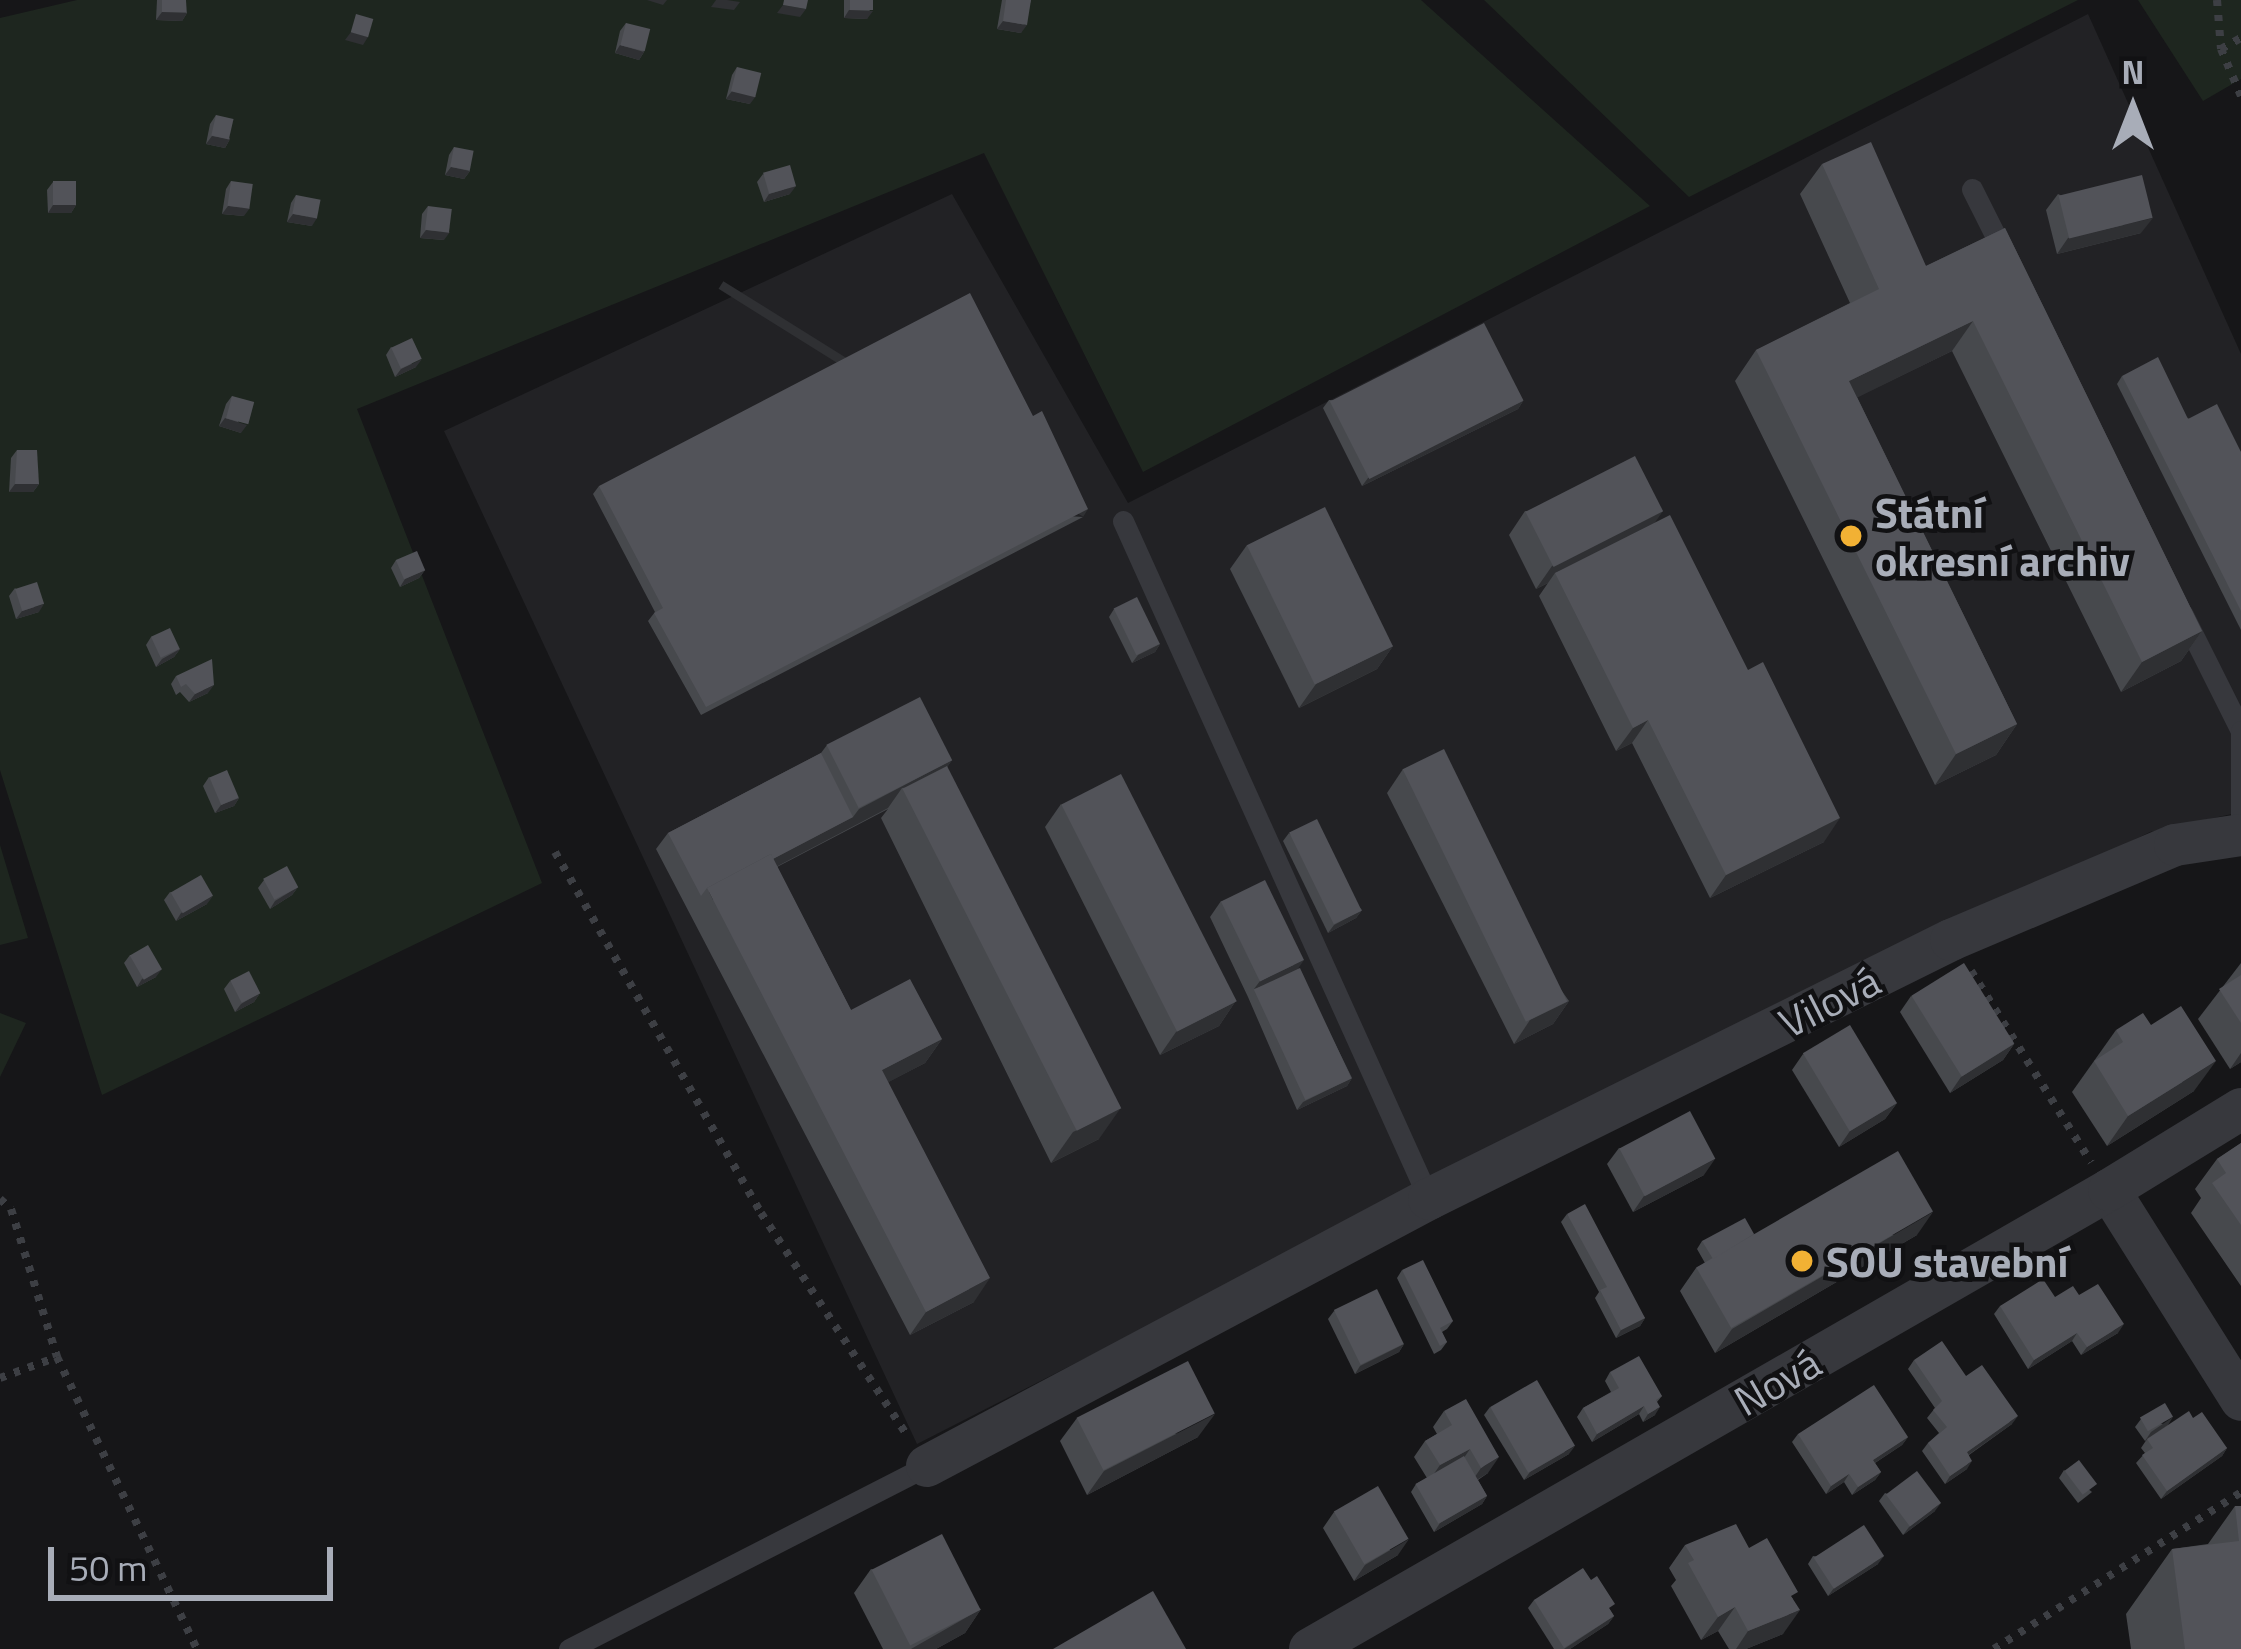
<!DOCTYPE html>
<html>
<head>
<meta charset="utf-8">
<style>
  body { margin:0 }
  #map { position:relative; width:2241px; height:1649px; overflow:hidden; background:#161618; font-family:"Titillium Web",sans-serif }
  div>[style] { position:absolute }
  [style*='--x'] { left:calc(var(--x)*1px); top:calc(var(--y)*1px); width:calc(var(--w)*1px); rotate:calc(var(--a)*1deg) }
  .built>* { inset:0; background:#222225 }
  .green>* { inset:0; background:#1e261f }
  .path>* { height:8px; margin-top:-4px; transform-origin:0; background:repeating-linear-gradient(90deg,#3d3f44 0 6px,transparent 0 15px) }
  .lane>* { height:21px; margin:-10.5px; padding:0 10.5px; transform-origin:10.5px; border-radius:10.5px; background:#37383d }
  .street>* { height:42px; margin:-21px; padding:0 21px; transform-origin:21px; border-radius:21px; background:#37383d }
  .wall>* { inset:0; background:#47494d }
  .shaded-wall>* { inset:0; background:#2f3033; transform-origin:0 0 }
  .building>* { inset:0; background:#525359; transform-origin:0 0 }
  .dots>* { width:33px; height:33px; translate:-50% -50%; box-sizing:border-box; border:6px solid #111113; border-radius:50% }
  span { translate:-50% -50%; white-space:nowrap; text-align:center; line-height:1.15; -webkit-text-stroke:9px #111113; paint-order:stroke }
  .poi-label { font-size:42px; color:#a8adb8; font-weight:700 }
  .left { translate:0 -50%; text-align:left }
  .street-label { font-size:42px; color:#a8adb8 }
  .north { position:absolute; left:2073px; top:48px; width:120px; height:120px; -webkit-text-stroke:9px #111113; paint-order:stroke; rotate:0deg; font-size:33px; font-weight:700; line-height:48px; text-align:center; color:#a8adb8 }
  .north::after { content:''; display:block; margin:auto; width:42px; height:54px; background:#a8adb8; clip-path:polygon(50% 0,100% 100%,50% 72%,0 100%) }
  .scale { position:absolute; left:48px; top:1547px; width:285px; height:54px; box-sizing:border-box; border:6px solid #a8adb8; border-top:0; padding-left:15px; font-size:36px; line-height:42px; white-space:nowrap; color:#a8adb8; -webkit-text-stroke:9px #111113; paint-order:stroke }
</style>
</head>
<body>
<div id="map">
  <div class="built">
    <i style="clip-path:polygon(2088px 14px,2241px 354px,2241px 812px,2150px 832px,1455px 1170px,917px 1444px,444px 431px,952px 194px,1128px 503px)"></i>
  </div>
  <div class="green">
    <i style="clip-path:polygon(77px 0,1421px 0,1650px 206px,1143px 472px,984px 153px,357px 409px,542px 883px,102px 1095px,0 770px,0 18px)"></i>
    <i style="clip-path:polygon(1484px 0,2078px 0,1689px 197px)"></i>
    <i style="clip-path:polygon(2138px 0,2241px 0,2241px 79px,2203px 101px)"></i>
    <i style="clip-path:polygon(0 845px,28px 938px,0 945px)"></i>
    <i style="clip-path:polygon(0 1013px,26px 1023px,0 1077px)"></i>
  </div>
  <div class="path">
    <i style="--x:2217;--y:0;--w:49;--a:85.3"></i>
    <i style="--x:2221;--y:49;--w:51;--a:66.9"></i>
    <i style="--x:2221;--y:49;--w:23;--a:-29"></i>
    <i style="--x:555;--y:852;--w:416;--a:60.3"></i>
    <i style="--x:761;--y:1213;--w:264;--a:56.7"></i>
    <i style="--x:1971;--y:971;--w:226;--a:57.9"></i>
    <i style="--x:0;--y:1199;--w:15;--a:42"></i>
    <i style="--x:11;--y:1209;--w:155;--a:72.7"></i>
    <i style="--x:57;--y:1357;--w:324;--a:64.4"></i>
    <i style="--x:0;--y:1378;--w:61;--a:-20.2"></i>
    <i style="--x:1994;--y:1649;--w:293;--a:-32.4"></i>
  </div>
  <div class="lane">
    <i style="--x:1972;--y:189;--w:78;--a:63.4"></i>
    <i style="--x:1123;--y:521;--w:744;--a:65.71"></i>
    <i style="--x:2183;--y:615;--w:130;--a:63.4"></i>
    <i style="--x:2241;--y:731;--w:104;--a:90"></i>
    <i style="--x:569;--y:1649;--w:402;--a:-27.1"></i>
  </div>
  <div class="street">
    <i style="--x:2109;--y:1190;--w:248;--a:57.8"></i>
    <i style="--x:927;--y:1466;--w:569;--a:-28.01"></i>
    <i style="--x:1429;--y:1199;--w:583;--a:-26.39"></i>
    <i style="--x:1951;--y:940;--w:243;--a:-23"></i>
    <i style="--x:2175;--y:845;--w:67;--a:-8.6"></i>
    <i style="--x:1310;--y:1649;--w:921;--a:-29.88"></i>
    <i style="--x:2109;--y:1190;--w:155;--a:-31.5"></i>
  </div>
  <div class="wall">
    <i style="clip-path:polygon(157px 0,186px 0,187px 13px,182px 21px,156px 20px)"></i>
    <i style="clip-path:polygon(844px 0,873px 0,867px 19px,844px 18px)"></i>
    <i style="clip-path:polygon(1002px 0,1031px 0,1021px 33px,997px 29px)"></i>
    <i style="clip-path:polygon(626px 23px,644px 52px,639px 60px,615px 53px,620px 31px)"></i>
    <i style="clip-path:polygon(737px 67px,750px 104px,726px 99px,732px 75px)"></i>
    <i style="clip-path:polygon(216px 115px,230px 139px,225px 148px,206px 144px,210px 124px)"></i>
    <i style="clip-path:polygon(454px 147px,470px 171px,464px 179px,445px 175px,449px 155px)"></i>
    <i style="clip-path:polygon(1822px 164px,1926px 266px,2005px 228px,2202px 631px,2181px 661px,2121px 692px,1952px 351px,1857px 397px,2017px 724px,1996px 755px,1935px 785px,1735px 381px,1756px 350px,1850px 303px,1800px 194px)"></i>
    <i style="clip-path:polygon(763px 174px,790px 194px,764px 202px,757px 182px)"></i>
    <i style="clip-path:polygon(231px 181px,244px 216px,222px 214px,226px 189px)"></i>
    <i style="clip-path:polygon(53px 182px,76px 205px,71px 213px,48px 213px,47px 190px)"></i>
    <i style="clip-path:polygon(2058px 194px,2141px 233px,2057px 254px,2046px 210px)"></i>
    <i style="clip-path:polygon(296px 195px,312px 226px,287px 222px,291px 203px)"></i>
    <i style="clip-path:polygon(428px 206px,444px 240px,420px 238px,422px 214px)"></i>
    <i style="clip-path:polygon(391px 347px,416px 367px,395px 377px,386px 355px)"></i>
    <i style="clip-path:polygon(2122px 376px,2241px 452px,2241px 630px,2117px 384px)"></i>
    <i style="clip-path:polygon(232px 396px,241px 433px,219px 426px,226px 404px)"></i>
    <i style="clip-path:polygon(1329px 400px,1523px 401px,1518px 409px,1362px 486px,1323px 408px)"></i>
    <i style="clip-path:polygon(17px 450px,39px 484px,33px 492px,9px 492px,11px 458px)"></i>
    <i style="clip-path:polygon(599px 486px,1083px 517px,701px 715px,648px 621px,655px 612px,593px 494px)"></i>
    <i style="clip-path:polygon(1525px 511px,1654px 523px,1824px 842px,1710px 898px,1632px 743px,1616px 751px,1539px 596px,1548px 583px,1536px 589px,1509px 535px)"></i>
    <i style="clip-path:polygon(1247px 545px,1393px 646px,1377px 669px,1299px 708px,1230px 569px)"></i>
    <i style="clip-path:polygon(396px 560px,425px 570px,419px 578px,400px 587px,391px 568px)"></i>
    <i style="clip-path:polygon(15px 588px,39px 612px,16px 619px,9px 596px)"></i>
    <i style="clip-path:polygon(1114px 609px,1160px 644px,1155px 652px,1132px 663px,1109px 617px)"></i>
    <i style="clip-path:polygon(151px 637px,180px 649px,174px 657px,156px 667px,146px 645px)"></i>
    <i style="clip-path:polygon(176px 676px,208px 693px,189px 702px,180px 692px,176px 695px,171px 684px)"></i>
    <i style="clip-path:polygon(827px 745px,952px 760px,947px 767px,1099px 1139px,1051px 1163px,881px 818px,888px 809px,777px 867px,851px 1010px,942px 1039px,925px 1063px,888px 1082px,974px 1302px,910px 1335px,656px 849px,668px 833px,821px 753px)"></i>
    <i style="clip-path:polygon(1403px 769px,1569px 1001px,1553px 1024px,1514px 1044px,1387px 793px)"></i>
    <i style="clip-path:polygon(209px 777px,239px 798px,234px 806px,215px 813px,203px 786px)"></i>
    <i style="clip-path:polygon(1061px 804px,1235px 1002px,1219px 1026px,1160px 1055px,1045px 827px)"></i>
    <i style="clip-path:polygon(1289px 833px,1362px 910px,1356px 918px,1328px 933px,1283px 841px)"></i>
    <i style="clip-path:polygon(264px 880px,298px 887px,292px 895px,270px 909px,258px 888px)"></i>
    <i style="clip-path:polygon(170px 892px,207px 904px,176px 921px,164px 900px)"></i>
    <i style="clip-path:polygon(1221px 901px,1298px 968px,1352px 1078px,1347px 1086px,1297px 1110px,1248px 997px,1210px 917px)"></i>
    <i style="clip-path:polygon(130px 955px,156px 977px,137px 987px,124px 963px)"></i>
    <i style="clip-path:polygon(2241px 963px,2241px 1062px,2230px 1069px,2198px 1019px)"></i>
    <i style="clip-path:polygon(230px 981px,260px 993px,254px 1002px,235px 1012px,224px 989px)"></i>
    <i style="clip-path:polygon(1911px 996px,2014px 1044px,2003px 1060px,1950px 1093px,1900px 1012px)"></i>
    <i style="clip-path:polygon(2116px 1030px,2194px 1091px,2107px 1146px,2072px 1092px)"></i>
    <i style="clip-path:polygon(1803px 1054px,1897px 1103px,1885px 1119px,1839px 1147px,1792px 1070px)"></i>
    <i style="clip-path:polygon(2241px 1143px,2241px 1286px,2191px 1213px,2201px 1198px,2195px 1189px,2217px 1159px)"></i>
    <i style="clip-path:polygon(1619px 1148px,1704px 1175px,1633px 1212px,1607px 1164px)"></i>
    <i style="clip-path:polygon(1567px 1214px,1645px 1318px,1640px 1326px,1616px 1338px,1595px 1298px,1599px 1292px,1561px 1222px)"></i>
    <i style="clip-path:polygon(1754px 1234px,1917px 1235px,1715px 1353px,1680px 1291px,1696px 1268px,1705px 1263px,1697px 1249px,1702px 1241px)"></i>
    <i style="clip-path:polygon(1402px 1270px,1453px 1321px,1447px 1329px,1442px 1332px,1447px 1342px,1441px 1350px,1434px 1354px,1397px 1278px)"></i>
    <i style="clip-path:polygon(2055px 1297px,2118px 1333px,2081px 1355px,2072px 1341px,2028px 1369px,1994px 1314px,2000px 1306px)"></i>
    <i style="clip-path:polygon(1334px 1311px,1404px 1344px,1399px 1352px,1355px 1374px,1328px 1319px)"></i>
    <i style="clip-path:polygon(1914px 1360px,1966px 1376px,2012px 1424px,1969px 1455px,1967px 1469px,1945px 1484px,1922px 1451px,1928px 1443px,1939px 1433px,1927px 1418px,1935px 1408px,1908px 1369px)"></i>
    <i style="clip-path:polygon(1610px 1372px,1662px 1396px,1657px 1402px,1655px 1415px,1643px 1422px,1639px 1414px,1592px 1442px,1577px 1417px,1583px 1408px,1611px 1392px,1605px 1381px)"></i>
    <i style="clip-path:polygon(1490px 1407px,1569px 1454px,1524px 1480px,1484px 1415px)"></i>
    <i style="clip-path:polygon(1444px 1411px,1488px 1473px,1478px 1480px,1487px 1496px,1482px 1504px,1434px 1532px,1411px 1492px,1416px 1484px,1427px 1478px,1414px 1457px,1425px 1441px,1437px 1434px,1433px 1427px)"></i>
    <i style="clip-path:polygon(1077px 1418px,1198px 1437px,1087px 1495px,1060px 1441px)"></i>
    <i style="clip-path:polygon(2193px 1418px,2227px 1448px,2222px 1456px,2161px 1499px,2136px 1463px,2145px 1453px,2141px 1448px,2147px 1439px)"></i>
    <i style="clip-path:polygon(2141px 1419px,2168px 1425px,2145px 1441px,2135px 1427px)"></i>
    <i style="clip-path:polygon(1798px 1434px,1908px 1437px,1902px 1445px,1875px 1463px,1881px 1472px,1875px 1480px,1852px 1495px,1844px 1482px,1826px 1494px,1792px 1442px)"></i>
    <i style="clip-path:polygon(2064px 1470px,2092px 1492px,2078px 1503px,2059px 1478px)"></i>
    <i style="clip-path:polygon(1885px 1493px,1935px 1511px,1903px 1535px,1879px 1501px)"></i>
    <i style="clip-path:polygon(2235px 1506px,2241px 1506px,2241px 1649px,2131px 1649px,2126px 1614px,2172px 1549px,2208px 1544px)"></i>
    <i style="clip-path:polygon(1334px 1512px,1398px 1555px,1354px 1581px,1323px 1528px)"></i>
    <i style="clip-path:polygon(1685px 1545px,1749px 1548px,1793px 1599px,1783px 1634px,1746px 1649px,1729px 1649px,1718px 1631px,1701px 1640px,1671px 1586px,1676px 1580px,1669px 1568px)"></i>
    <i style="clip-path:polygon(1813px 1556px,1878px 1564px,1828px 1596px,1808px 1564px)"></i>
    <i style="clip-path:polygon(871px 1569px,981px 1609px,965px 1633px,936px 1649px,883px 1649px,854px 1593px)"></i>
    <i style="clip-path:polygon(1591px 1580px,1614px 1616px,1608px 1624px,1570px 1649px,1554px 1649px,1528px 1608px,1534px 1600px)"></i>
  </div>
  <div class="shaded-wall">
    <i style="clip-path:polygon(647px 0,667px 0,663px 5px)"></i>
    <i style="clip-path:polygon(716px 0,727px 0,740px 2px,734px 10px,711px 7px)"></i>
    <i style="clip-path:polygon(783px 5px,806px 9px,800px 17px,777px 13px)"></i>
    <i style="clip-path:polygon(849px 10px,873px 11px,867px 19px,844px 18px)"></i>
    <i style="clip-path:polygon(162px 12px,187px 13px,182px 21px,156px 20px)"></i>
    <i style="clip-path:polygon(1003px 21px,1027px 25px,1021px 33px,997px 29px)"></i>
    <i style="clip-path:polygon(351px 32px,368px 37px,363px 45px,345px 40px)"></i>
    <i style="clip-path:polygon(620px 45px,644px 52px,639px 60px,615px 53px)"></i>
    <i style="clip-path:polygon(732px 91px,756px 96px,750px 104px,726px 99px)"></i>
    <i style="clip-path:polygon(212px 136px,230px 139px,225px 148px,206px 144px)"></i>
    <i style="clip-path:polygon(451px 167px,470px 171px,464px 179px,445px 175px)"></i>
    <i style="clip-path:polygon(796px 186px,790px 194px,764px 202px,769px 194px)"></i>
    <i style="clip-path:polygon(53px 205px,76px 205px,71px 213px,48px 213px)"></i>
    <i style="clip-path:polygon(228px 206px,250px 208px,244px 216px,222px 214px)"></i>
    <i style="clip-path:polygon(293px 214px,317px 218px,312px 226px,287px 222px)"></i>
    <i style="clip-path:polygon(2153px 218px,2141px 233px,2057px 254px,2068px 238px)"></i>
    <i style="clip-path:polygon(426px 230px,450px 232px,444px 240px,420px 238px)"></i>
    <i style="clip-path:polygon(1973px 321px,1952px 351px,1828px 412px,1849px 381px)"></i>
    <i style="clip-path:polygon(422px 359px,416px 367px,395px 377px,401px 369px)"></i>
    <i style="clip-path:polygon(1523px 401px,1518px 409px,1362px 486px,1368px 478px)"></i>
    <i style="clip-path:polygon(225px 418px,247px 425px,241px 433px,219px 426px)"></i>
    <i style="clip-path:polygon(15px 484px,39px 484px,33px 492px,9px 492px)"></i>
    <i style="left:1088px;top:509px;width:9px;height:430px;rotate:122deg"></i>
    <i style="clip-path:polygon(1663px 511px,1647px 534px,1555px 573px,1548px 583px,1536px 589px,1552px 566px)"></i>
    <i style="clip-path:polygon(425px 570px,419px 578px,400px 587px,405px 579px)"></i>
    <i style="clip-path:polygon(44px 604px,39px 612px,16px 619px,22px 611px)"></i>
    <i style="clip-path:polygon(2202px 631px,2181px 661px,2121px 692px,2142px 662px)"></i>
    <i style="clip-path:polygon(1160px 644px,1155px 652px,1132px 663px,1138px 655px)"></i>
    <i style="clip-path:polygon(1393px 646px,1377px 669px,1299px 708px,1316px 684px)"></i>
    <i style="clip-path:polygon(180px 649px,174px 657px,156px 667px,162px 659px)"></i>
    <i style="clip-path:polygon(214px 685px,208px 693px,189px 702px,195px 694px)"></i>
    <i style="clip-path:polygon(1648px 720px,1632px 743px,1616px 751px,1633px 728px)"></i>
    <i style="clip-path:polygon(2017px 724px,1996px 755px,1935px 785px,1956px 754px)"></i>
    <i style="clip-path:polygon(952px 760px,936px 784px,902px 788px,888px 808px,713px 900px,709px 892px,853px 817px,859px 809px)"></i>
    <i style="clip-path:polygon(239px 798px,234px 806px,215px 813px,221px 805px)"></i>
    <i style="clip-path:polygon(1840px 818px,1824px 842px,1710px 898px,1726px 875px)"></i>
    <i style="clip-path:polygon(298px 887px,292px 895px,270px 909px,275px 901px)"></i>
    <i style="clip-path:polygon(213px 896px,207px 904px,176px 921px,181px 913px)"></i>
    <i style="clip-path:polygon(1362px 910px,1356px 918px,1328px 933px,1334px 925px)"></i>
    <i style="clip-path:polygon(1304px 960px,1293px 976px,1254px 989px,1260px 981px)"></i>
    <i style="clip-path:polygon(162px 969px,156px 977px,137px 987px,142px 979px)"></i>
    <i style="clip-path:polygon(260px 993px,254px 1002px,235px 1012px,241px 1004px)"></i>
    <i style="clip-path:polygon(1569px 1001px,1553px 1024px,1514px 1044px,1530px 1020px)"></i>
    <i style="clip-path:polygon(1235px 1002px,1219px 1026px,1160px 1055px,1176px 1032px)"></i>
    <i style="clip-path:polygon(942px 1039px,925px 1063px,866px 1094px,882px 1070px)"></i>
    <i style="clip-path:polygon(2014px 1044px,2003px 1060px,1950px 1093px,1961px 1077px)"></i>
    <i style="clip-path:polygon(2241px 1053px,2241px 1062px,2230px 1069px)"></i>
    <i style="clip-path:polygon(2216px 1061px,2194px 1091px,2107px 1146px,2128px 1116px)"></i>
    <i style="clip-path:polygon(1352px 1078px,1347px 1086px,1297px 1110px,1303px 1102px)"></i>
    <i style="clip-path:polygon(1897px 1103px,1885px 1119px,1839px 1147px,1850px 1131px)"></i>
    <i style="clip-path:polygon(1120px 1109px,1099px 1139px,1051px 1163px,1073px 1132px)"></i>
    <i style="clip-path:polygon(1715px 1159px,1704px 1175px,1633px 1212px,1644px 1196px)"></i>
    <i style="clip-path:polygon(1933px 1212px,1917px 1235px,1715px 1353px,1732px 1329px)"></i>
    <i style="clip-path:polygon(990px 1278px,974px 1302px,910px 1335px,926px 1312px)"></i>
    <i style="clip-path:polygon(1645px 1318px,1640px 1326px,1616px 1338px,1621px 1330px)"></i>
    <i style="clip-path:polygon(2124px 1324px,2118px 1333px,2081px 1355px,2087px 1347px)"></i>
    <i style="clip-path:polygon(2077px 1333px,2072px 1341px,2028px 1369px,2034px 1360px)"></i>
    <i style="clip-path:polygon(1404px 1344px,1399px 1352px,1355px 1374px,1360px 1366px)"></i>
    <i style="clip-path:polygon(1644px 1406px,1639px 1414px,1592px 1442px,1597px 1434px)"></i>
    <i style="clip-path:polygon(1660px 1407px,1655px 1415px,1643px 1422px,1648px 1414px)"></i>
    <i style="clip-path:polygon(1215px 1414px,1198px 1437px,1087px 1495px,1104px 1471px)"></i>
    <i style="clip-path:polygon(2018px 1416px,2012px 1424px,1961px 1460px,1967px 1452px)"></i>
    <i style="clip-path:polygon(2173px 1417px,2168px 1425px,2145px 1441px,2151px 1432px)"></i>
    <i style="clip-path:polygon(1908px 1437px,1902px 1445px,1867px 1468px,1873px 1460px)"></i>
    <i style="clip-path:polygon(1575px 1446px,1569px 1454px,1524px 1480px,1530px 1472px)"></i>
    <i style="clip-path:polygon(2227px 1448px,2222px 1456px,2161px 1499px,2167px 1491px)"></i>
    <i style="clip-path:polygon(1470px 1449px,1459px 1465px,1429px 1481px,1440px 1465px)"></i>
    <i style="clip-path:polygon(1499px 1457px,1488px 1473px,1470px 1484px,1481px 1468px)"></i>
    <i style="clip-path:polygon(1972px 1461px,1967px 1469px,1945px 1484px,1950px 1476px)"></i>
    <i style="clip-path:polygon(1881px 1472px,1875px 1480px,1852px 1495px,1858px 1487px)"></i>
    <i style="clip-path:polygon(1849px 1474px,1844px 1482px,1826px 1494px,1831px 1486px)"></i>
    <i style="clip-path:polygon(1487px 1496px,1482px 1504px,1434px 1532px,1440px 1523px)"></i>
    <i style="clip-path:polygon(1941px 1503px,1935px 1511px,1903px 1535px,1909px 1527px)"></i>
    <i style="clip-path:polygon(1409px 1539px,1398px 1555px,1354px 1581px,1365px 1565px)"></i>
    <i style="clip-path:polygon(1884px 1556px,1878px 1564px,1828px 1596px,1834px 1588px)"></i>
    <i style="clip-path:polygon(1735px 1607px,1718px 1631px,1701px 1640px,1718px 1617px)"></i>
    <i style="clip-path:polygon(981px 1609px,965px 1633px,936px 1649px,911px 1649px)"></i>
    <i style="clip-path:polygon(1800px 1610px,1783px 1634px,1746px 1649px,1736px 1649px,1748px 1631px)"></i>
    <i style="clip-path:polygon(1614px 1616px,1608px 1624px,1570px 1649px,1564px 1649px)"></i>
  </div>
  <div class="building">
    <i style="left:162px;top:0;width:24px;height:12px"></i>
    <i style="clip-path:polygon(784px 0,808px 0,806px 9px,783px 5px)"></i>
    <i style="left:850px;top:0;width:23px;height:10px"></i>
    <i style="clip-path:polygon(1006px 0,1031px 0,1027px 25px,1003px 21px)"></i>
    <i style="left:356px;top:14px;width:18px;height:19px;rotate:16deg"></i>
    <i style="left:626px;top:23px;width:25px;height:23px;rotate:14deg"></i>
    <i style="left:737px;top:67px;width:25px;height:25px;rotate:14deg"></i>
    <i style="left:216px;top:115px;width:18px;height:21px;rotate:13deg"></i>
    <i style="clip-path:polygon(1871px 142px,1926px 266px,2005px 228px,2202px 631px,2142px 662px,1973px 321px,1849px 381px,2017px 724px,1956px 754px,1756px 350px,1879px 289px,1822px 164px)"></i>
    <i style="left:454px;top:147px;width:20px;height:20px;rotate:11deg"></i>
    <i style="left:790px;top:165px;width:22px;height:28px;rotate:74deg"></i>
    <i style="left:2142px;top:175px;width:44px;height:86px;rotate:76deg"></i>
    <i style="left:76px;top:181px;width:24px;height:23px;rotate:90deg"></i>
    <i style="left:231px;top:181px;width:22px;height:25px;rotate:8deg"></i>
    <i style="left:296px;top:195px;width:25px;height:19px;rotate:11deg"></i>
    <i style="left:428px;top:206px;width:24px;height:24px;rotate:7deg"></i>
    <i style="clip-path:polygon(970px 293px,1033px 416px,1042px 411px,1088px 509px,706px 707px,654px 613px,663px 608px,599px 486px)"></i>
    <i style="left:1484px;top:323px;width:87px;height:173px;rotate:63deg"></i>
    <i style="left:412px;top:338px;width:23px;height:23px;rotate:65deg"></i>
    <i style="clip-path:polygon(2158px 357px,2188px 419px,2217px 404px,2241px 452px,2241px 611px,2122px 376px)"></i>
    <i style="left:232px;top:396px;width:23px;height:23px;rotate:15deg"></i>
    <i style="clip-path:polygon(17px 450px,37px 450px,39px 484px,15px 484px)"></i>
    <i style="left:1635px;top:456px;width:62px;height:123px;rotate:63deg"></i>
    <i style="left:1325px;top:507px;width:155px;height:87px;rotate:64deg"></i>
    <i style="clip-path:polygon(1670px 515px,1748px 670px,1763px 662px,1840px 818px,1726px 875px,1648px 720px,1633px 728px,1555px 573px)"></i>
    <i style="left:417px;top:551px;width:21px;height:23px;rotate:67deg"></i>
    <i style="left:37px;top:582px;width:23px;height:23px;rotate:72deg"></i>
    <i style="left:1137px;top:597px;width:52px;height:26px;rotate:64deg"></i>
    <i style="left:170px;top:628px;width:23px;height:21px;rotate:65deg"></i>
    <i style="clip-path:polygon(212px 659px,214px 685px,195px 694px,186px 684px,181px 687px,176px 676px)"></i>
    <i style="left:920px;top:697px;width:71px;height:105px;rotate:63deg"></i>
    <i style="left:1444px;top:749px;width:281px;height:46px;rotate:64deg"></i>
    <i style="clip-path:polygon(821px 753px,853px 817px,773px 859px,771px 854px,707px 888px,701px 896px,668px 833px)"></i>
    <i style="left:947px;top:766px;width:384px;height:50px;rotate:63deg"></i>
    <i style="left:227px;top:770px;width:30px;height:19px;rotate:67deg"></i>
    <i style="left:1121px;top:774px;width:255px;height:67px;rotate:63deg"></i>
    <i style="left:1317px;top:819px;width:102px;height:31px;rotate:64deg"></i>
    <i style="clip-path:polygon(771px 854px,851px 1010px,910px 979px,942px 1039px,882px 1070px,990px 1278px,926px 1312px,707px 888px)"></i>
    <i style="left:287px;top:866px;width:24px;height:27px;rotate:62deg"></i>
    <i style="left:201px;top:875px;width:24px;height:35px;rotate:60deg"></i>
    <i style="left:1265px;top:880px;width:89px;height:49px;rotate:64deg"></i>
    <i style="left:148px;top:945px;width:28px;height:21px;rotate:60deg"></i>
    <i style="left:1964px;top:963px;width:95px;height:62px;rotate:58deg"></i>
    <i style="left:1300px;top:968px;width:122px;height:51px;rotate:65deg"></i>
    <i style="left:249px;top:971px;width:25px;height:21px;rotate:63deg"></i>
    <i style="clip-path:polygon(2241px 975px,2241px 1023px,2219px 989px)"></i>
    <i style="clip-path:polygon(2181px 1006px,2216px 1061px,2128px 1116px,2094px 1061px,2123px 1042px,2116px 1030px,2143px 1013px,2151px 1025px)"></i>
    <i style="left:1850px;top:1025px;width:91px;height:55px;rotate:59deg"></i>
    <i style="left:1690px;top:1111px;width:54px;height:80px;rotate:62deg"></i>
    <i style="clip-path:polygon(2241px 1143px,2241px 1225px,2212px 1183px,2226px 1173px,2217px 1159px)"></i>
    <i style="left:1898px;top:1151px;width:70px;height:233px;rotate:60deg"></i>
    <i style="clip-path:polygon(1585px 1204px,1645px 1318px,1621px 1330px,1600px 1290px,1607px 1287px,1567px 1214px)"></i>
    <i style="clip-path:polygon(1745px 1218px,1754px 1234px,1713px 1259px,1702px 1241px)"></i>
    <i style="clip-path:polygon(1423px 1260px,1453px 1321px,1440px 1328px,1447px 1342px,1440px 1346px,1402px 1270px)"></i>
    <i style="clip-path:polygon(2043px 1279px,2055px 1297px,2073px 1286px,2079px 1295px,2098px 1284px,2124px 1324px,2087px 1347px,2077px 1333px,2034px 1360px,2000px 1306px)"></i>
    <i style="left:1377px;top:1289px;width:61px;height:48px;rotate:64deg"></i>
    <i style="clip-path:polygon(1942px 1341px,1966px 1376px,1982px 1365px,2018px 1416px,1967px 1452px,1972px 1461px,1950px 1476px,1928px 1443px,1947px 1427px,1933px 1410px,1942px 1401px,1914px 1360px)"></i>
    <i style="clip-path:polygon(1639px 1356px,1662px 1396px,1656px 1400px,1660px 1407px,1648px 1414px,1644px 1406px,1597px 1434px,1583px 1408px,1619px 1388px,1610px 1372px)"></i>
    <i style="left:1188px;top:1361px;width:59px;height:125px;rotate:63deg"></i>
    <i style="left:1537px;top:1380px;width:76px;height:54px;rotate:60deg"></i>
    <i style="clip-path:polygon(1874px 1385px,1908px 1437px,1873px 1460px,1881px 1472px,1858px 1487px,1849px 1474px,1831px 1486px,1798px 1434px)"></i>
    <i style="clip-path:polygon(1466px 1399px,1499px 1457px,1481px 1468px,1470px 1449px,1440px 1465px,1425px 1441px,1452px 1425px,1444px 1411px)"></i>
    <i style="left:2165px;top:1403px;width:16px;height:29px;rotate:60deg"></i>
    <i style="clip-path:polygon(2189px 1411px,2193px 1418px,2202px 1412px,2227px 1448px,2167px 1491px,2142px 1455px,2153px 1448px,2147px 1439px)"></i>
    <i style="left:1464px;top:1456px;width:46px;height:56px;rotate:60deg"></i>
    <i style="left:2079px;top:1460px;width:30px;height:18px;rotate:53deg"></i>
    <i style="left:1917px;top:1471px;width:40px;height:39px;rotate:53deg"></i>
    <i style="left:1378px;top:1486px;width:61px;height:51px;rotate:60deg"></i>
    <i style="clip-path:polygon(2235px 1506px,2241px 1506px,2241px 1649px,2185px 1649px,2172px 1549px,2239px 1541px)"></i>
    <i style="clip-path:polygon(1736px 1524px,1749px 1548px,1767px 1538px,1798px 1592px,1791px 1596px,1800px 1610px,1748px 1631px,1735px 1607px,1718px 1617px,1688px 1563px,1694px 1560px,1685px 1545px)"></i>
    <i style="left:1864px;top:1525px;width:37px;height:60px;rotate:57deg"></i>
    <i style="left:942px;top:1534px;width:85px;height:79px;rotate:63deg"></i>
    <i style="clip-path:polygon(1583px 1568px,1591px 1580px,1597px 1576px,1615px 1604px,1609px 1608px,1614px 1616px,1564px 1648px,1534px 1600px)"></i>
    <i style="clip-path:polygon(1153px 1591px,1186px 1649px,1053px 1649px)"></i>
  </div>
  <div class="dots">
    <i style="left:1851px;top:536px;background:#f2b134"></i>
    <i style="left:1802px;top:1261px;background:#f2b134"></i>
  </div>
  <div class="poi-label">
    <span class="left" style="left:1875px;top:536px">Státní<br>okresní archiv</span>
    <span class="left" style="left:1826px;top:1261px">SOU stavební</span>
  </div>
  <div class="street-label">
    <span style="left:1829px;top:1001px;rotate:-27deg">Vilová</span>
    <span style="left:1777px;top:1381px;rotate:-30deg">Nová</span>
  </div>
  <div class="north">N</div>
  <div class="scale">50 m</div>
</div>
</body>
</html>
